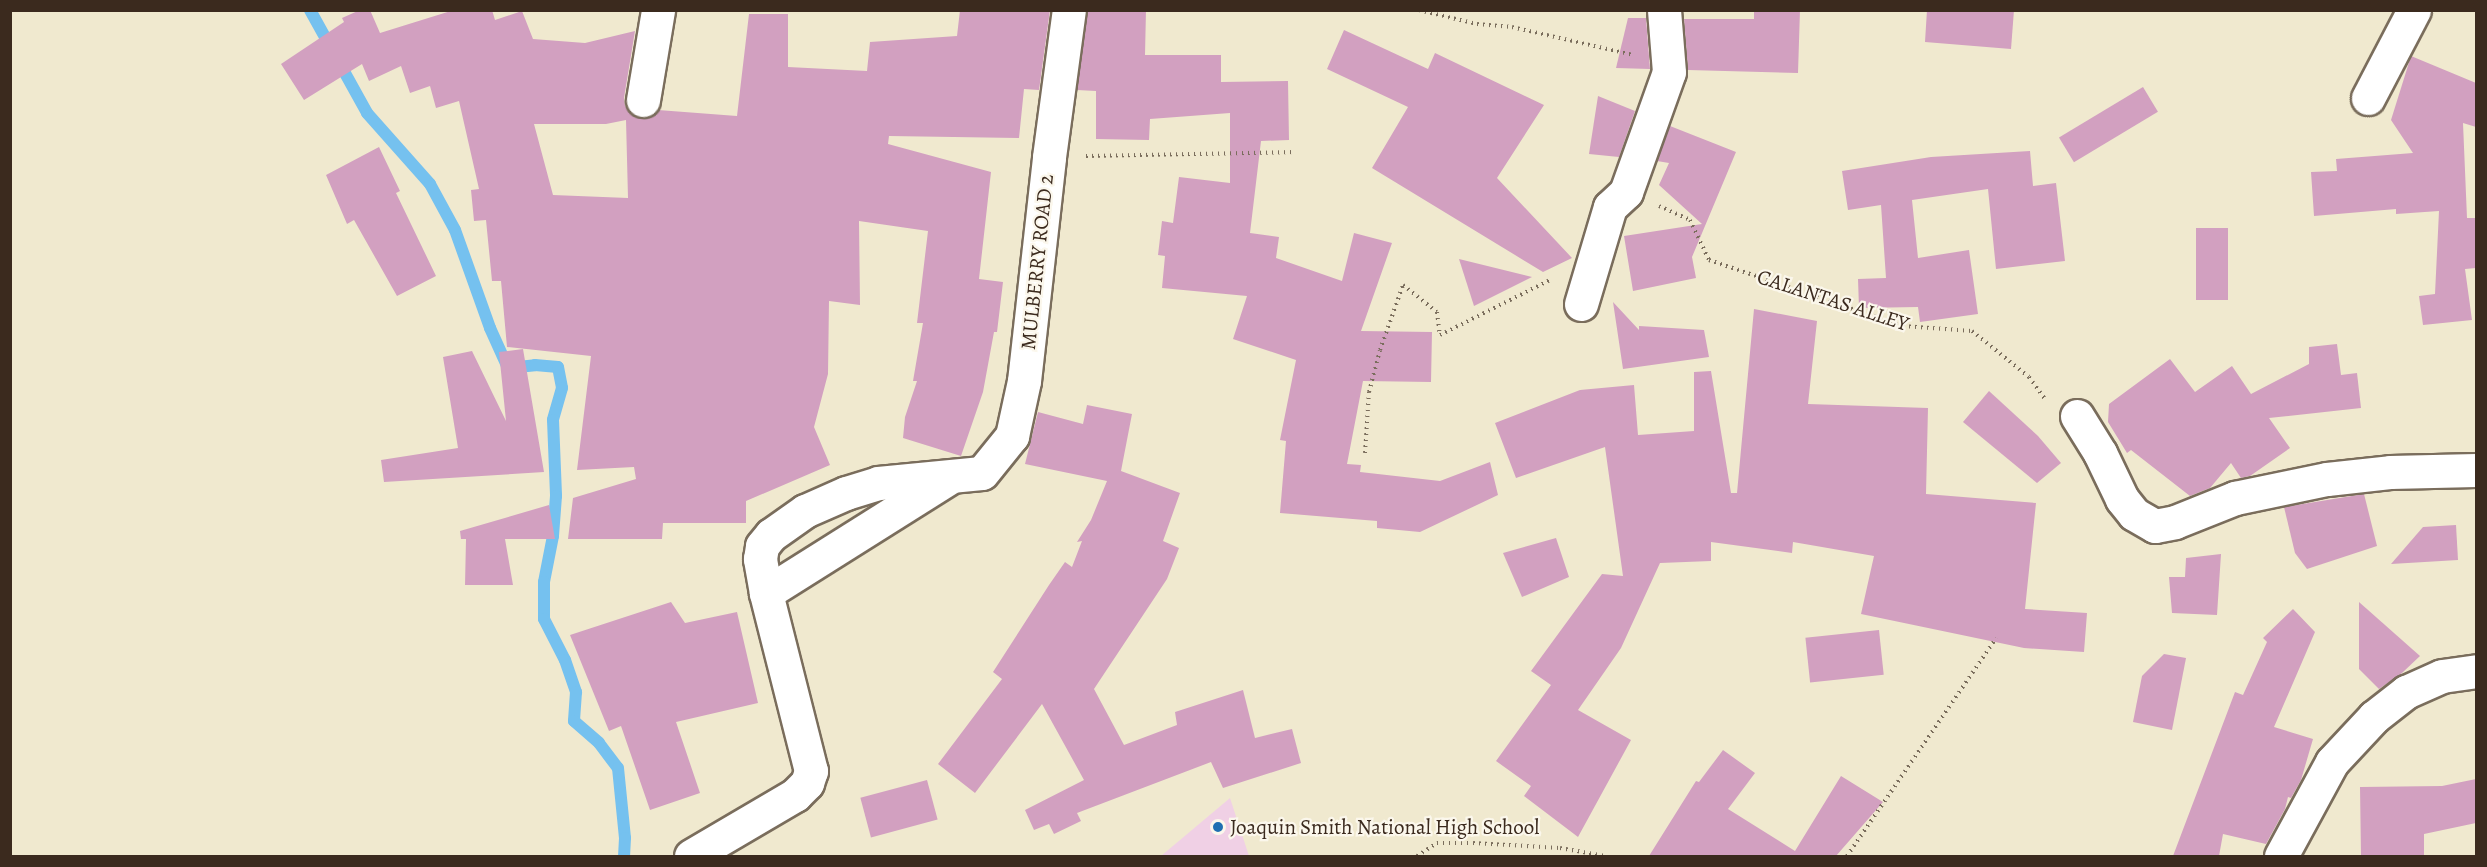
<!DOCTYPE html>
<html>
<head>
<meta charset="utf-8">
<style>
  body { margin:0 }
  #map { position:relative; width:2487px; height:867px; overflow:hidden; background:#f0e9cf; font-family:Alegreya,serif }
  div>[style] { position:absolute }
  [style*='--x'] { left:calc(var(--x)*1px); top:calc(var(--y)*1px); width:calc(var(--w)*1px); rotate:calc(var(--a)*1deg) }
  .built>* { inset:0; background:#f0d0e5 }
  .stream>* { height:12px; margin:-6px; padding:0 6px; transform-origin:6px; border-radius:6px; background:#75c1ef }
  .building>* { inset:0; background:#d2a0c0; transform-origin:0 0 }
  .path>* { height:4px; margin-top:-2px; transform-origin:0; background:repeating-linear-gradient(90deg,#7a6d5c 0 1.5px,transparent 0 6px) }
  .roads { filter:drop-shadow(2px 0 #7a6d5c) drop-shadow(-2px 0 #7a6d5c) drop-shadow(0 2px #7a6d5c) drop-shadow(0 -2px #7a6d5c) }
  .street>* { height:33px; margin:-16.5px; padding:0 16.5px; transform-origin:16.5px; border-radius:16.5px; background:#fff }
  .dots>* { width:16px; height:16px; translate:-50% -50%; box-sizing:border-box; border:3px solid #fbf7ec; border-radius:50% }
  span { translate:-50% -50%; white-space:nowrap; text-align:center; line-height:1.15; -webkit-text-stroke:4.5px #fbf7ec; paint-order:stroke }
  .street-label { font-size:21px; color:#3b2a1e }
  .poi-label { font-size:21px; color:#3b2a1e }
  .left { translate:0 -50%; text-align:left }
  .frame { position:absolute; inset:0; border:12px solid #3b2a1e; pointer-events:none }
</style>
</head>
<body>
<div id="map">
  <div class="built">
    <i style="clip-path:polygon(1230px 798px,1249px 856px,1161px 856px)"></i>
  </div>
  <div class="stream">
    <i style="--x:310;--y:10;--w:118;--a:61"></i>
    <i style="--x:367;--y:113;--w:95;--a:48.4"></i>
    <i style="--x:430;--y:184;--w:52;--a:61.5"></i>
    <i style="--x:455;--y:230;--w:104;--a:70.3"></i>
    <i style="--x:490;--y:328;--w:44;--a:65.8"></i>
    <i style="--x:508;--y:368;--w:27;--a:-6"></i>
    <i style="--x:535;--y:365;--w:23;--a:5"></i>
    <i style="--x:558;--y:367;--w:21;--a:79"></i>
    <i style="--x:562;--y:388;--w:33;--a:106"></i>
    <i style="--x:553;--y:420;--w:76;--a:87.7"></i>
    <i style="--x:556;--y:496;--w:40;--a:94.3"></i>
    <i style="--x:553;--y:536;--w:47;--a:101.1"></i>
    <i style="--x:544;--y:582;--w:37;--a:90"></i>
    <i style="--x:544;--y:619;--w:46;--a:62.9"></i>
    <i style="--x:565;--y:660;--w:34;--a:71"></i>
    <i style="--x:576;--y:692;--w:29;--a:94"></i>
    <i style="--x:574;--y:721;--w:33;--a:41"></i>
    <i style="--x:599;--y:743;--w:31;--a:53"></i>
    <i style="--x:618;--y:768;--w:70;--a:84.3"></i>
    <i style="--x:625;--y:838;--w:18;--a:93"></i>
  </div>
  <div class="building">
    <i style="clip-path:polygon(evenodd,360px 10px,370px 10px,380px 33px,454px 10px,492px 10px,495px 20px,522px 11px,533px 39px,585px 43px,635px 31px,624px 98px,625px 106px,631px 114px,640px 119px,650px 117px,658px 110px,737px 116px,749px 14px,788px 14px,788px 67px,867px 71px,870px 42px,957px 36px,960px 10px,1050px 10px,1039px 90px,1024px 89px,1019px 138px,889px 136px,888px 144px,991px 172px,979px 279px,1003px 282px,997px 332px,994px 332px,983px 392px,961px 456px,903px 438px,905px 417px,917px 381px,913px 381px,923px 323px,917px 323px,928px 231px,859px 221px,860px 305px,829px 301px,828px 374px,814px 427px,830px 465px,746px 501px,746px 523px,663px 523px,662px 539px,568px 539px,573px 498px,636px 479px,634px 467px,577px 470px,591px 356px,507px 347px,501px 281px,492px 281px,486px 220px,474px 221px,471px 190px,479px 189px,459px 101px,436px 108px,430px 86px,410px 93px,401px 66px,369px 81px,362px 64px,304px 100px,281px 64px,344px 22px,342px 18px,360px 10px,626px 120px,628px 198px,553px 195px,534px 124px,606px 124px,626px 120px)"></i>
    <i style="clip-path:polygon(1087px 10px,1146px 10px,1145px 55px,1221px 55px,1221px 82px,1288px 81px,1289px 140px,1261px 141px,1250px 233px,1279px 237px,1276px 258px,1342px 281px,1354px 233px,1392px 243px,1361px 331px,1432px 332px,1431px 382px,1363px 381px,1347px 464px,1361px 465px,1360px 472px,1440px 481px,1490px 462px,1498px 495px,1420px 532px,1377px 528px,1377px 521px,1280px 513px,1286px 441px,1280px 440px,1296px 360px,1233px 339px,1247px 296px,1162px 288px,1165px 256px,1158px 255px,1162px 221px,1173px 223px,1179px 177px,1230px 183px,1230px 113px,1150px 119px,1149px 140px,1096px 139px,1096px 91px,1077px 90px)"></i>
    <i style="clip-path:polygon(1754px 10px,1800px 10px,1798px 73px,1688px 70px,1684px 19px,1754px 19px)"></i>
    <i style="clip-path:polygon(1927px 10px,2014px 10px,2011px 49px,1925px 42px)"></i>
    <i style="clip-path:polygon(1628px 18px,1646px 18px,1650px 69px,1616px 68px)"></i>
    <i style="clip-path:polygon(1344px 30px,1428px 69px,1435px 53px,1544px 105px,1497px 178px,1572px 258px,1543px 272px,1372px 168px,1408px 107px,1327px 69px)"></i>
    <i style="clip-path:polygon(2411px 56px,2476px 83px,2476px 127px,2463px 123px,2467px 218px,2476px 218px,2476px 268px,2465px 269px,2472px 320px,2423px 325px,2419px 296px,2435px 294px,2439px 211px,2396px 214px,2396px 209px,2314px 216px,2311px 172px,2337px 171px,2336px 159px,2413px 153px,2391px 120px)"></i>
    <i style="left:2143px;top:87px;width:29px;height:98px;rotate:59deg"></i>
    <i style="clip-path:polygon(1598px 96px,1635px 111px,1619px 157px,1589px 154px)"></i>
    <i style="clip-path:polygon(1670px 126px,1736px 152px,1692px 257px,1696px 278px,1633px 291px,1624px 236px,1702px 224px,1659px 185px,1669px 163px,1657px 161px)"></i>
    <i style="clip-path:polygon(379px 147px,400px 191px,396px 193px,436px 276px,397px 296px,354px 220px,347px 224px,326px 175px)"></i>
    <i style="clip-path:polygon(2030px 151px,2033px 186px,2056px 183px,2065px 261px,1996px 269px,1988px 189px,1912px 200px,1918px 258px,1969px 250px,1978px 314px,1920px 322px,1918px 307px,1859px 308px,1858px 279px,1886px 278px,1881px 205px,1848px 210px,1842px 171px,1931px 157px)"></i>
    <i style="left:2196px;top:228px;width:32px;height:72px"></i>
    <i style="clip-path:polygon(1459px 259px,1532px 277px,1474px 306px)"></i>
    <i style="clip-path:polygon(1613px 302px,1639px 330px,1639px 326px,1704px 330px,1709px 357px,1623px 369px)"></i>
    <i style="clip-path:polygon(1754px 309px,1817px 321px,1808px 404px,1928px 408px,1926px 494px,2036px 503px,2025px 609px,2087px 613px,2084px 652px,2024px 648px,1861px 614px,1874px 556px,1793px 542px,1792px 553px,1711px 542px,1711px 561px,1660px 563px,1621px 648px,1578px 710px,1631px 740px,1578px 837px,1524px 796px,1531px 786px,1496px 761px,1551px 685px,1531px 671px,1602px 574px,1623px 576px,1605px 447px,1516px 478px,1495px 423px,1580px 390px,1634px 385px,1638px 435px,1694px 431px,1694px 372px,1711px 371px,1731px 493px,1737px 493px)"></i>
    <i style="clip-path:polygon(2337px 344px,2341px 375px,2357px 373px,2361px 408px,2269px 418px,2290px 448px,2250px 476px,2241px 478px,2231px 463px,2210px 488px,2190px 496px,2131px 450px,2127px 453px,2108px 422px,2109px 404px,2170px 359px,2195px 392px,2232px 366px,2251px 394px,2309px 364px,2309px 347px)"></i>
    <i style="clip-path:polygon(523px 349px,544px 472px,384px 482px,381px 460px,458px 448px,443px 357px,472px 351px,506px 421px,499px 352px)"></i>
    <i style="clip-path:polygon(1989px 391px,2038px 436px,2061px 463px,2037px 483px,1963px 422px)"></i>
    <i style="clip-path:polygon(1087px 405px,1132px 414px,1121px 471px,1180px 493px,1163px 541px,1179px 548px,1167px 579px,1094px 689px,1124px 745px,1177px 725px,1175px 712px,1243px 690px,1255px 738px,1292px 729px,1301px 763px,1223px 788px,1211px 762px,1077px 813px,1081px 821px,1054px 834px,1049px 824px,1034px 830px,1025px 810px,1084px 780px,1042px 704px,975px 793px,938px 764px,1002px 679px,993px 672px,1049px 585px,1065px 562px,1072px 567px,1082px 541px,1077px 542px,1091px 520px,1107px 481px,1025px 464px,1038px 412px,1083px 424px)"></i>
    <i style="clip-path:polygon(2364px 494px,2377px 546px,2307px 569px,2295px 553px,2284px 507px)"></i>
    <i style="clip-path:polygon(549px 505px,555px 539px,505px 539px,513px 585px,465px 585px,466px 539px,461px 539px,460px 531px)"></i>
    <i style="clip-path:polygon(2456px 525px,2458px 560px,2391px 564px,2423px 527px)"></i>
    <i style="clip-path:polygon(1556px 538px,1569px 577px,1522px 597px,1503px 553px)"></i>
    <i style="clip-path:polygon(2221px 554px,2217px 615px,2172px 613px,2169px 577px,2185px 577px,2186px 558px)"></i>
    <i style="clip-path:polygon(671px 602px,685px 623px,737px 612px,758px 703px,676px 722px,700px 793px,650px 810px,621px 726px,609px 731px,570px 635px)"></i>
    <i style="clip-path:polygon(2359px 602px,2420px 656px,2402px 673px,2379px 689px,2359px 669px)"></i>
    <i style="clip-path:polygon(2293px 609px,2315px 632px,2274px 727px,2313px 739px,2301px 780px,2291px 798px,2288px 797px,2285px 809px,2266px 844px,2223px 834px,2219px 856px,2173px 856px,2235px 692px,2243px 695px,2267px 642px,2263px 638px)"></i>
    <i style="left:1879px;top:630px;width:45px;height:74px;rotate:84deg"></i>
    <i style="clip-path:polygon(2164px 654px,2186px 658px,2172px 730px,2133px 722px,2142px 676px)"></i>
    <i style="clip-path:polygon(1723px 750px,1755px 773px,1728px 809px,1795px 851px,1841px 776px,1883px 802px,1836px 856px,1649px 856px,1696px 781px,1699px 782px)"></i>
    <i style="clip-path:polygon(2476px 779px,2476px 823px,2424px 834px,2424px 856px,2361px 856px,2360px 787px,2442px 786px)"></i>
    <i style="left:927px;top:780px;width:41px;height:69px;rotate:75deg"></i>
  </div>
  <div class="path">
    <i style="--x:1419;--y:10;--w:60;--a:13.6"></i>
    <i style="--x:1477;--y:24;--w:35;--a:5"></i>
    <i style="--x:1512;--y:27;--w:124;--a:13"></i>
    <i style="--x:1086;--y:156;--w:209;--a:-1.1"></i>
    <i style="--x:1659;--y:206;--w:34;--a:24"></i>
    <i style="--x:1690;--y:220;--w:44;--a:64.6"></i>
    <i style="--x:1709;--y:260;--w:205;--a:18.8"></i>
    <i style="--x:1903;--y:326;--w:69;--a:4.1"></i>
    <i style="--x:1972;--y:331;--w:73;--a:38.9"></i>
    <i style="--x:2029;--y:377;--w:29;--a:54"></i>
    <i style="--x:1365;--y:453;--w:61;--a:-86.2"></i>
    <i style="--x:1369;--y:392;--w:43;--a:-75.3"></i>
    <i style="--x:1380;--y:350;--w:69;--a:-70.5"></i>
    <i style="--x:1403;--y:285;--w:43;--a:38.5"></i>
    <i style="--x:1437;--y:312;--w:23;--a:83"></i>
    <i style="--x:1440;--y:335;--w:123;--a:-26.6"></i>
    <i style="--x:1417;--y:856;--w:24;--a:-33"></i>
    <i style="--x:1437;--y:843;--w:36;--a:0"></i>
    <i style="--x:1473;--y:843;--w:87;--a:3.3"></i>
    <i style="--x:1560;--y:848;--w:46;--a:10.1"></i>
    <i style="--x:1847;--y:856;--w:264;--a:-55.6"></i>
  </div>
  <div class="roads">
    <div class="street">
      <i style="--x:2368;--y:98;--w:99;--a:-62.4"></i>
      <i style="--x:643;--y:100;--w:91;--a:-80.5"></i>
      <i style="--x:1581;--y:304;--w:101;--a:-73.4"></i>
      <i style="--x:1610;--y:207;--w:22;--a:-43"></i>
      <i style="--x:1626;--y:192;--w:127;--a:-70.3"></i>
      <i style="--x:1669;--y:72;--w:62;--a:-94.6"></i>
      <i style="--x:2077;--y:416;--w:44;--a:58.1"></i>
      <i style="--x:2100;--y:453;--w:51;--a:64.4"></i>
      <i style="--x:2122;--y:499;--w:19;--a:51"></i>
      <i style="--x:2134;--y:514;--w:24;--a:30"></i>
      <i style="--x:2155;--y:526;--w:20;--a:-11"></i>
      <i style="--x:2175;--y:522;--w:65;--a:-21.8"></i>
      <i style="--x:2235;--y:498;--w:94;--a:-11.7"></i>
      <i style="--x:2327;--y:479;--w:63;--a:-6.3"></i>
      <i style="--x:2390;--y:472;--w:86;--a:-1.3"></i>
      <i style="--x:766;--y:593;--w:214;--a:-32.2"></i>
      <i style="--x:691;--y:856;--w:121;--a:-30.4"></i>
      <i style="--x:795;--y:795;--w:17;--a:-45"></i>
      <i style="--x:807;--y:783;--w:13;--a:-72"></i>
      <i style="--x:811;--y:771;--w:184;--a:-104.2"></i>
      <i style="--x:766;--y:593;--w:35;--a:-100"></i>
      <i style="--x:760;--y:559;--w:13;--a:-81"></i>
      <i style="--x:762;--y:546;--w:14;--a:-51"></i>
      <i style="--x:771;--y:535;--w:42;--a:-35.2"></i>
      <i style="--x:805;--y:511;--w:45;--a:-23.7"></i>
      <i style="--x:846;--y:493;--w:34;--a:-17"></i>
      <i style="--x:878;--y:483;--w:104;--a:-5.5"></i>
      <i style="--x:982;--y:473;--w:48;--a:-51"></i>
      <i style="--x:1012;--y:436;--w:56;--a:-77.7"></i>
      <i style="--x:1024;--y:381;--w:225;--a:-83.6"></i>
      <i style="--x:1049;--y:157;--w:148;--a:-82.3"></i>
      <i style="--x:2281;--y:856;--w:107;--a:-61.5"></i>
      <i style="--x:2332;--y:762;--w:62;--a:-47"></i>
      <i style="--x:2374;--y:717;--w:41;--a:-38"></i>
      <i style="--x:2406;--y:692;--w:39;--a:-24"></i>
      <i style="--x:2442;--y:676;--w:34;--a:-8"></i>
    </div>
  </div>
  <div class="dots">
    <i style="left:1218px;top:827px;background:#1f6fb2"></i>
  </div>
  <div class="street-label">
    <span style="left:1037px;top:262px;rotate:-84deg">MULBERRY ROAD 2</span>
    <span style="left:1833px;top:300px;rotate:18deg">CALANTAS ALLEY</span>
  </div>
  <div class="poi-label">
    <span class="left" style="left:1230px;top:827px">Joaquin Smith National High School</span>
  </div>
  <div class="frame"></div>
</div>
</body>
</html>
